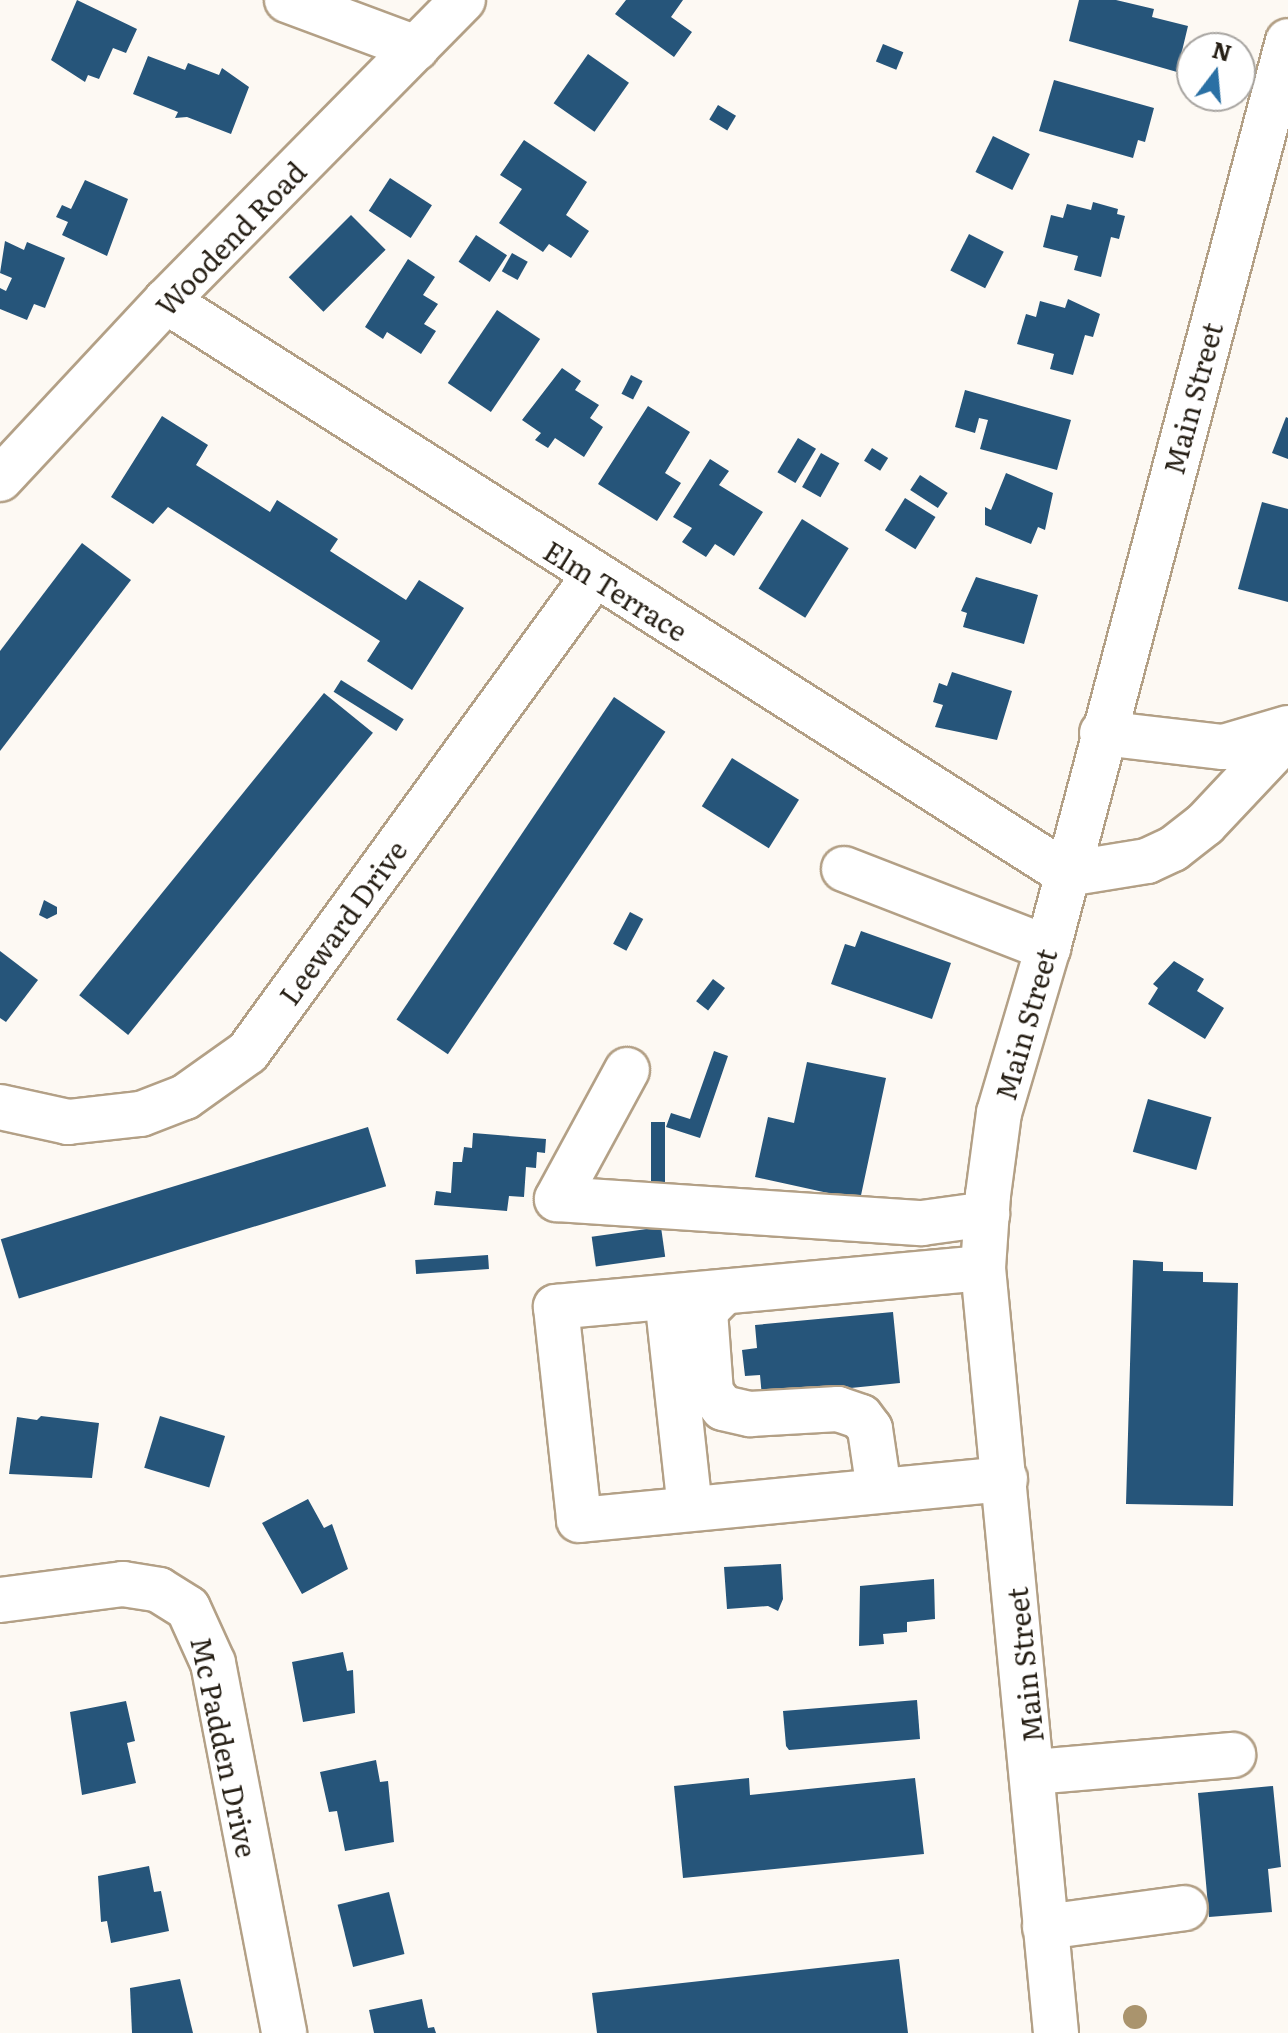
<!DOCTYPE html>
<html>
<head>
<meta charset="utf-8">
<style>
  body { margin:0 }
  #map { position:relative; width:1288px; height:2033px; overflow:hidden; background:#fdf9f3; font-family:Literata,serif }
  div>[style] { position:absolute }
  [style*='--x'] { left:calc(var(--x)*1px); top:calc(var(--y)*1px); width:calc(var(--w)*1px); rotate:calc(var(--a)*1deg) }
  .building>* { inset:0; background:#26557a; transform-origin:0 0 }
  .roads { filter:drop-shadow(2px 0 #b3a086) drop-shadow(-2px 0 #b3a086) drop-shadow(0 2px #b3a086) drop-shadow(0 -2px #b3a086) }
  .minor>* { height:44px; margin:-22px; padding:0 22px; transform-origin:22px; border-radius:22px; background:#fff }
  .major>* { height:44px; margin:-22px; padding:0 22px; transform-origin:22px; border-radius:22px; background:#fff }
  .trees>* { width:24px; height:24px; margin:-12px; border-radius:50%; background:#aa946d }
  span { translate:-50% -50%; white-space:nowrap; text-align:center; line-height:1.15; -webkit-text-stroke:8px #fff; paint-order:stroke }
  .street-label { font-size:28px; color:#261f15 }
  .north { position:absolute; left:1176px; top:32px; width:80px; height:80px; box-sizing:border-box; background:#fff; border:2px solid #a8a5a1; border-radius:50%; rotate:16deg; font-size:22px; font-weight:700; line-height:32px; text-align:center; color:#261f15 }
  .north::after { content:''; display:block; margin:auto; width:28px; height:36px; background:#2a70a4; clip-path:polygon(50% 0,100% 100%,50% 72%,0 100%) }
</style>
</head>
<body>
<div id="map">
  <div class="building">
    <i style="clip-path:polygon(77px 0,137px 29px,126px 53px,113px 48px,99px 79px,88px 75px,85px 82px,51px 60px)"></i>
    <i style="clip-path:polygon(626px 0,683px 0,671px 17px,692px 32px,674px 57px,615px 14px)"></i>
    <i style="clip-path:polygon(1079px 0,1116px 0,1154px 9px,1152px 17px,1188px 26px,1177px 72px,1069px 41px)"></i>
    <i style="left:883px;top:44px;width:22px;height:19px;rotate:22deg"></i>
    <i style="left:588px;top:54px;width:50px;height:60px;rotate:35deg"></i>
    <i style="clip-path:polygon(148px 56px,185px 70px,188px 63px,219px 75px,222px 68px,249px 87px,231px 134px,187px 117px,175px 118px,178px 112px,133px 94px)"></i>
    <i style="clip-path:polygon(1054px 80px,1154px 108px,1145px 142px,1138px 140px,1133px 158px,1039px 131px)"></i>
    <i style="left:718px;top:105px;width:21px;height:17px;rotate:31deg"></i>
    <i style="left:993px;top:136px;width:41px;height:40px;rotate:26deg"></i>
    <i style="clip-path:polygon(524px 140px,587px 182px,566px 215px,589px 231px,571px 258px,549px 244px,543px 252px,499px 223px,522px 189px,500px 175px)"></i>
    <i style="left:390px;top:178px;width:50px;height:39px;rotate:33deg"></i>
    <i style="clip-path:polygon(85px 180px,128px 199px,107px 256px,62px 235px,68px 222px,56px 217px,62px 205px,71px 209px)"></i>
    <i style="clip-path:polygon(1093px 202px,1118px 209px,1117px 214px,1125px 216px,1119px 239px,1111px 237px,1101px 277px,1074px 270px,1078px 256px,1043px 247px,1051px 215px,1063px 218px,1067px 204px,1091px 210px)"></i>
    <i style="left:351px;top:215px;width:49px;height:88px;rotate:45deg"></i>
    <i style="left:969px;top:234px;width:39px;height:41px;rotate:27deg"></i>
    <i style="left:476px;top:235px;width:37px;height:32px;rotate:33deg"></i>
    <i style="clip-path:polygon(5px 241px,24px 250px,27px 242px,65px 258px,45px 308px,34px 304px,27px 320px,0 309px,0 288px,6px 291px,12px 278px,0 273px)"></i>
    <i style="left:512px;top:253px;width:18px;height:21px;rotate:29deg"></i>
    <i style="clip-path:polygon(408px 259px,435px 277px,423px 295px,438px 304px,424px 324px,436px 331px,421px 354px,387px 332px,383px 339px,365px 327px)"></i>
    <i style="clip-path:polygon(1068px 299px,1100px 314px,1093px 337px,1085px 335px,1073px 375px,1050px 369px,1054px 354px,1017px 344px,1026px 314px,1036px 317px,1040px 301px,1065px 308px)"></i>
    <i style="left:497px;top:310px;width:52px;height:88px;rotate:34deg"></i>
    <i style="clip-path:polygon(562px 368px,581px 381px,575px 390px,599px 405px,590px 418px,603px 427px,584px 457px,555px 438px,548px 448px,535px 440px,541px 433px,522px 420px)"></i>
    <i style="left:631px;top:375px;width:13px;height:21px;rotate:27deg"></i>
    <i style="clip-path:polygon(965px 390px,1071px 420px,1057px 470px,980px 449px,988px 420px,979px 418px,975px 433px,955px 427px)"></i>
    <i style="clip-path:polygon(648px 406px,690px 432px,665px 473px,681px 483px,657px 521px,598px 484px)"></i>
    <i style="clip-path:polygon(162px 416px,208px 445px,196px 465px,270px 512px,277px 500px,338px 539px,330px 551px,406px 600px,419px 580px,464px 608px,412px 690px,367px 661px,380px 641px,168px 507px,153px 524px,111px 497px)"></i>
    <i style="clip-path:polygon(1286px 417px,1288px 418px,1288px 459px,1272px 453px)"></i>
    <i style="left:798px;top:438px;width:21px;height:40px;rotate:31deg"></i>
    <i style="left:872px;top:448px;width:19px;height:15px;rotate:32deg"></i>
    <i style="left:821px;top:453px;width:21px;height:39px;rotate:29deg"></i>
    <i style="clip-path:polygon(710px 459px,729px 471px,719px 485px,763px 512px,734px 556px,715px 544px,706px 557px,682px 542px,692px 528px,673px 517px)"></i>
    <i style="clip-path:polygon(1006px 473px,1053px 493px,1045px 530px,1038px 527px,1031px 544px,985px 525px,985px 507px,991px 510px)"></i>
    <i style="left:920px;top:475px;width:33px;height:18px;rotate:33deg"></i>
    <i style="left:905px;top:498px;width:36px;height:38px;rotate:32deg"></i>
    <i style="clip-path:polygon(1262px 502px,1288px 509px,1288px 602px,1238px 589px)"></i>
    <i style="left:802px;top:519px;width:55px;height:82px;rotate:32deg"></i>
    <i style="clip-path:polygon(82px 543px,131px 580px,0 751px,0 651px)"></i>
    <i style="clip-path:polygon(976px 577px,1038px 595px,1024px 644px,963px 627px,967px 613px,961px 611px)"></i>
    <i style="clip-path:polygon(952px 672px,1012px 691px,997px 740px,935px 727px,943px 705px,933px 702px,939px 683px,947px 686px)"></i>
    <i style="left:341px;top:680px;width:74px;height:14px;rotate:32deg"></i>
    <i style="left:324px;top:693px;width:63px;height:389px;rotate:39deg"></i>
    <i style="left:614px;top:697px;width:62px;height:389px;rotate:34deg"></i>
    <i style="left:732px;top:758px;width:79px;height:57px;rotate:32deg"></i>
    <i style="clip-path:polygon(44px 900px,57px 907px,57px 914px,47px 919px,39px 915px)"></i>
    <i style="left:630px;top:912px;width:15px;height:36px;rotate:28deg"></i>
    <i style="clip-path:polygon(861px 931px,951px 963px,932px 1019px,831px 984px,845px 944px,855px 947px)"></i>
    <i style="clip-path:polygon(0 951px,38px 980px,6px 1022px,0 1018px)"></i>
    <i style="clip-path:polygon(1174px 961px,1204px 979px,1197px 991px,1224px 1008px,1205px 1039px,1148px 1004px,1158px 988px,1153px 984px)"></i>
    <i style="left:713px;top:979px;width:15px;height:28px;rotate:37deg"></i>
    <i style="clip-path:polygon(714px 1051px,728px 1056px,700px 1138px,666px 1127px,671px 1113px,690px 1119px)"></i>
    <i style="clip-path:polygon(807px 1062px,886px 1078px,860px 1200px,755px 1177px,768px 1117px,794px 1123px)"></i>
    <i style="left:1148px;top:1099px;width:66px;height:55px;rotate:16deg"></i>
    <i style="left:651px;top:1122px;width:14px;height:71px"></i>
    <i style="left:368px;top:1127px;width:62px;height:384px;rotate:73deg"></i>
    <i style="clip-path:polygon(473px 1133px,546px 1139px,545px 1153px,537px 1152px,536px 1168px,526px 1167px,524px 1197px,509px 1196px,507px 1211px,434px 1205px,436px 1191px,451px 1193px,453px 1162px,462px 1162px,464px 1147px,472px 1148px)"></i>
    <i style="left:661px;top:1227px;width:30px;height:70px;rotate:82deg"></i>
    <i style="left:488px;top:1255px;width:14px;height:73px;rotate:86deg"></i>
    <i style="clip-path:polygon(1133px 1260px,1163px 1262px,1163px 1271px,1203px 1272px,1203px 1282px,1238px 1283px,1233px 1506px,1126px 1504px)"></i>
    <i style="clip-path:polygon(893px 1312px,900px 1383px,762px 1397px,760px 1375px,745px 1376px,742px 1350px,757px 1348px,755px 1325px)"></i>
    <i style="clip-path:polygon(41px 1416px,99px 1423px,92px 1478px,9px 1474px,17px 1417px,37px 1420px)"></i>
    <i style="left:160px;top:1416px;width:68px;height:54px;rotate:17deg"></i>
    <i style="clip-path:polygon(308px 1499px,324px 1528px,332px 1524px,348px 1569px,302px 1594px,262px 1523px)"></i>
    <i style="clip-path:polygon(781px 1564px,783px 1599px,778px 1611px,768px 1606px,727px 1609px,724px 1567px)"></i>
    <i style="clip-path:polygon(934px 1579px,935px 1619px,907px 1622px,907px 1632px,883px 1634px,884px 1644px,859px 1646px,860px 1586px)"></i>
    <i style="clip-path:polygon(343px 1652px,347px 1671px,353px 1670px,355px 1713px,303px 1722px,292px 1662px)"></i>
    <i style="clip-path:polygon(917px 1700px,920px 1739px,789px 1750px,786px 1746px,783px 1711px)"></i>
    <i style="clip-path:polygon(126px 1701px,135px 1741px,127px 1743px,136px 1783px,82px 1795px,70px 1712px)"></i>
    <i style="clip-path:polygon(376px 1760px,380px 1782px,388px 1781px,394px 1842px,345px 1851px,337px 1811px,329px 1812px,320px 1772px)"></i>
    <i style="clip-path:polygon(749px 1778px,750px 1795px,915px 1778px,924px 1854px,683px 1878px,674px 1786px)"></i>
    <i style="clip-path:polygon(1273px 1786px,1281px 1867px,1268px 1869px,1272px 1912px,1209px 1917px,1198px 1793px)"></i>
    <i style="clip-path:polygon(149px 1866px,154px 1892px,161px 1891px,169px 1931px,111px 1943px,107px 1921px,101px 1922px,98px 1876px)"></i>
    <i style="left:389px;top:1892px;width:64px;height:53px;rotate:76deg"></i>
    <i style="clip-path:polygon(899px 1959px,908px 2033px,597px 2033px,592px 1993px)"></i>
    <i style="clip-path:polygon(180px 1979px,193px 2033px,132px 2033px,130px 1988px)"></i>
    <i style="clip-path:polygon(422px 1999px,428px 2028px,434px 2027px,436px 2033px,374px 2033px,369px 2010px)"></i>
  </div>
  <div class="roads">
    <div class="minor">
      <i style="--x:287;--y:0;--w:138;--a:20.4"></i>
      <i style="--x:166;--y:301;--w:1068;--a:32.45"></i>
      <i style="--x:1067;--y:874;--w:81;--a:-9.2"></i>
      <i style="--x:1147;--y:861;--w:29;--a:-25"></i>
      <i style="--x:1173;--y:849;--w:41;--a:-38"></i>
      <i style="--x:1205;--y:824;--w:121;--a:-46.7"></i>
      <i style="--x:0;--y:479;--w:243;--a:-47"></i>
      <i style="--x:166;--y:301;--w:423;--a:-45.4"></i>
      <i style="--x:1102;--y:733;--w:122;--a:6.6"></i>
      <i style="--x:1223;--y:747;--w:68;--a:-16.3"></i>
      <i style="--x:844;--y:869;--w:219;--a:21.2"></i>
      <i style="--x:627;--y:1070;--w:147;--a:118.5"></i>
      <i style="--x:557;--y:1199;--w:366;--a:3.8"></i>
      <i style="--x:922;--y:1223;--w:66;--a:-7.9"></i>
      <i style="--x:0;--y:1107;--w:70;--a:12.4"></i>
      <i style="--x:68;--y:1122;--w:73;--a:-6.3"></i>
      <i style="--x:141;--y:1114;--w:47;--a:-21.1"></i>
      <i style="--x:185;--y:1097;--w:77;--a:-35.5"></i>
      <i style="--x:248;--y:1052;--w:588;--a:-53.99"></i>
      <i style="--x:983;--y:1268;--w:429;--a:174.8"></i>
      <i style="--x:556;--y:1307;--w:214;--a:83.8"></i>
      <i style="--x:579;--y:1520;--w:428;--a:-5.5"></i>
      <i style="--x:724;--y:1292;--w:27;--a:135"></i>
      <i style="--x:705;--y:1311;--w:82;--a:85.8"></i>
      <i style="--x:711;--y:1393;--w:19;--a:51"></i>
      <i style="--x:723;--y:1408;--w:28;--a:13"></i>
      <i style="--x:750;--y:1414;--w:88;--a:-3.3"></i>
      <i style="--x:838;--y:1409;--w:24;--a:19"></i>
      <i style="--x:861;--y:1417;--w:15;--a:53"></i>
      <i style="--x:870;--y:1429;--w:62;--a:81.6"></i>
      <i style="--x:667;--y:1297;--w:213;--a:83.8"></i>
      <i style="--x:0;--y:1600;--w:124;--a:-7.4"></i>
      <i style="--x:123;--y:1584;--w:36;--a:9"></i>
      <i style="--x:159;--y:1590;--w:34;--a:32"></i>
      <i style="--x:188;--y:1608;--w:60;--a:65.6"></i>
      <i style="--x:213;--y:1663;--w:377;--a:79.1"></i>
      <i style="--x:1034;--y:1772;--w:200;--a:-4.9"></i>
      <i style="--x:1045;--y:1927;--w:141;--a:-7.7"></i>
    </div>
    <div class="major">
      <i style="--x:1056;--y:2033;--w:768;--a:-95.45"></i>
      <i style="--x:983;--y:1268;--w:73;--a:-86.1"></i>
      <i style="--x:988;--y:1195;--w:83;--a:-82.4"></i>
      <i style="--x:999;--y:1113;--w:172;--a:-73.5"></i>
      <i style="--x:1048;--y:948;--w:938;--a:-75.18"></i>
    </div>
  </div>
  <div class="trees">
    <i style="left:1135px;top:2017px"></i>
  </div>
  <div class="street-label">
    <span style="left:230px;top:238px;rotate:-46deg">Woodend Road</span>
    <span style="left:1192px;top:398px;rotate:-75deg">Main Street</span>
    <span style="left:616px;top:590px;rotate:32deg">Elm Terrace</span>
    <span style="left:342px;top:922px;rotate:-54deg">Leeward Drive</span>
    <span style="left:1025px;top:1024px;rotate:-74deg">Main Street</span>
    <span style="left:1024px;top:1665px;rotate:-96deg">Main Street</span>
    <span style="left:225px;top:1747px;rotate:78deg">Mc Padden Drive</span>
  </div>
  <div class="north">N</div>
</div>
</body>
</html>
